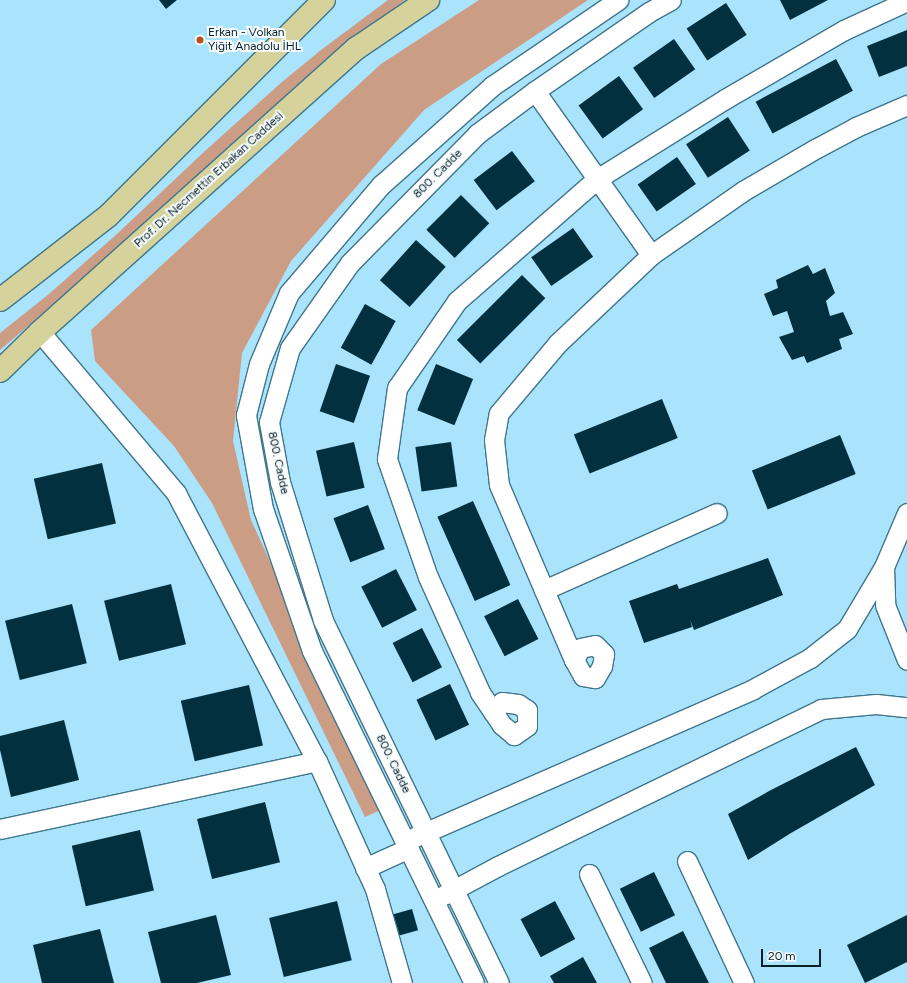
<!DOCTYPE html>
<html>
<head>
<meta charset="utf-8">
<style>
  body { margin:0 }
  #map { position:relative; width:907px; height:983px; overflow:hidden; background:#aae3fc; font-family:Figtree,sans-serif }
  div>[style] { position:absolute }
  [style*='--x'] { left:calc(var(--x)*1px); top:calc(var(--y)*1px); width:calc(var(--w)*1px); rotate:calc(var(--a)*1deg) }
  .green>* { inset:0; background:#cc9d85 }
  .building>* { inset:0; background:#02303f; transform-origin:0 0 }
  .roads { filter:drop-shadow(1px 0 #40768c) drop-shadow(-1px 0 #40768c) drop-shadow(0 1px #40768c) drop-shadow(0 -1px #40768c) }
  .minor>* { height:19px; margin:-9.5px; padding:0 9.5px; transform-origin:9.5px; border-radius:9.5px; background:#fff }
  .major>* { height:22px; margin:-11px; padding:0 11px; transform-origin:11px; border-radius:11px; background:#d5d39b }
  .dots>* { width:11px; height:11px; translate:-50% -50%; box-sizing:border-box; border:2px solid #f5fbfd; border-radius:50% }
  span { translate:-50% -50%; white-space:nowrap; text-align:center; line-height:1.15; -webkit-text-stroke:4px #f5fbfd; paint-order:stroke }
  .poi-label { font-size:12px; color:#092029 }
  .left { translate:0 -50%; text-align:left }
  .street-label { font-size:12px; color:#092029 }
  .scale { position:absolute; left:761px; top:949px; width:60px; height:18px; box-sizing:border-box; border:2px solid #092029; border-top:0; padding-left:5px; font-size:12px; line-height:14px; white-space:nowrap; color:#092029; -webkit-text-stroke:3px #f5fbfd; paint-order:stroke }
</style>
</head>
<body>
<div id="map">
  <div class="green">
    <i style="clip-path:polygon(388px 0,405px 0,331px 57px,215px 159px,126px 242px,0 350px,0 333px,49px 294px,118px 233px,206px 150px,282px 82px,321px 50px)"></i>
    <i style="clip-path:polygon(479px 0,588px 0,424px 110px,291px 261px,242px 353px,233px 441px,251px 520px,383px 809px,365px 817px,212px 503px,174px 446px,95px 361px,91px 330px,381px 64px)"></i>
  </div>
  <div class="building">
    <i style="clip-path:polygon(159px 0,177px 0,166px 9px)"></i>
    <i style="clip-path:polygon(780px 0,828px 0,790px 20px)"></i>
    <i style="left:726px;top:3px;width:38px;height:47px;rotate:57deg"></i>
    <i style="clip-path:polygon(907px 30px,907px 66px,879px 77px,867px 46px)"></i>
    <i style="left:674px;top:39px;width:37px;height:50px;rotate:55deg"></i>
    <i style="left:836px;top:59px;width:36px;height:91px;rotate:62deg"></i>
    <i style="left:619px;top:76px;width:41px;height:50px;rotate:54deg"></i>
    <i style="left:728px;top:117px;width:40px;height:50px;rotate:57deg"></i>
    <i style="left:512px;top:151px;width:38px;height:48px;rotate:53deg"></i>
    <i style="left:677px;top:157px;width:33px;height:48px;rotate:55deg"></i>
    <i style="left:461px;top:195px;width:40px;height:49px;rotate:45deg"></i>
    <i style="left:573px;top:228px;width:35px;height:51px;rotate:55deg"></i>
    <i style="left:416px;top:240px;width:40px;height:54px;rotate:42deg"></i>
    <i style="clip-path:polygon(808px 265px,813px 274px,825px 268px,835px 293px,826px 301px,830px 316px,843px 312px,853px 334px,839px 339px,842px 349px,807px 363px,804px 356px,792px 360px,779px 337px,794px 332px,787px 311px,773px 316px,764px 294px,778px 288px,776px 280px)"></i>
    <i style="left:522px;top:275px;width:33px;height:92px;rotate:45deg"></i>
    <i style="left:365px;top:304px;width:35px;height:50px;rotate:29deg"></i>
    <i style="left:336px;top:364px;width:36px;height:50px;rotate:19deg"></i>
    <i style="left:436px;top:364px;width:40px;height:50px;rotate:22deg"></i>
    <i style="left:662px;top:399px;width:42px;height:95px;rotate:68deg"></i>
    <i style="left:840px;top:435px;width:42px;height:95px;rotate:68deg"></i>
    <i style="left:354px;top:442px;width:47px;height:39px;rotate:77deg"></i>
    <i style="left:451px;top:442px;width:45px;height:36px;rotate:82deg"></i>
    <i style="left:102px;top:463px;width:62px;height:70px;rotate:77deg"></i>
    <i style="left:473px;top:501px;width:92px;height:39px;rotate:66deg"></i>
    <i style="left:368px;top:505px;width:47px;height:37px;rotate:69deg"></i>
    <i style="clip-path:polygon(768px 558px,783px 595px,694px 630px,690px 620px,692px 627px,644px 643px,629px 601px,677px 584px,679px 589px)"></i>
    <i style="left:396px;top:569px;width:46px;height:39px;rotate:63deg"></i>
    <i style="left:171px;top:584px;width:62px;height:69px;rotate:76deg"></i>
    <i style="left:518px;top:599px;width:45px;height:38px;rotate:63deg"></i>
    <i style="left:72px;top:604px;width:61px;height:69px;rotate:76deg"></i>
    <i style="left:422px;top:628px;width:44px;height:33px;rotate:63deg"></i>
    <i style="left:450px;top:684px;width:45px;height:37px;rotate:65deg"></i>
    <i style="left:249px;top:685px;width:62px;height:70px;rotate:77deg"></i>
    <i style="clip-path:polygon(64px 720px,79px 780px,11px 797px,0 750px,0 736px)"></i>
    <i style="clip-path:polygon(856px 747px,875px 785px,791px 833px,748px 860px,728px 814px,771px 790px)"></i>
    <i style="left:265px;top:802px;width:62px;height:70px;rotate:76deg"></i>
    <i style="left:140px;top:830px;width:62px;height:70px;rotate:77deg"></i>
    <i style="left:654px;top:872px;width:48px;height:38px;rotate:64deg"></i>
    <i style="left:337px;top:901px;width:61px;height:70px;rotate:76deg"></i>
    <i style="left:555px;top:901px;width:43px;height:39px;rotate:62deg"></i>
    <i style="left:412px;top:909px;width:22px;height:24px;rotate:74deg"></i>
    <i style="clip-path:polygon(216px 915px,231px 975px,197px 983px,161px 983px,148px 932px)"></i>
    <i style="clip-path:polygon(907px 915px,907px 962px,865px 983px,847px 945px)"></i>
    <i style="clip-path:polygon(100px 929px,114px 983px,42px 983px,33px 945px)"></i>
    <i style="clip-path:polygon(683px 931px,709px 983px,666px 983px,649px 948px)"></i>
    <i style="clip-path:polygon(583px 957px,597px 983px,554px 983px,550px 976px)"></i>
  </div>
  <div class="roads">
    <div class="minor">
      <i style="--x:535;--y:91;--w:201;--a:54.7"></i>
      <i style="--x:40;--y:332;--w:211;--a:49.8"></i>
      <i style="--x:176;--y:493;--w:303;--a:62.3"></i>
      <i style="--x:317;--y:761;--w:141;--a:65.6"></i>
      <i style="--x:375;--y:889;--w:98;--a:74"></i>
      <i style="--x:907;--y:513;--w:59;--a:113.1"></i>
      <i style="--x:884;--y:567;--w:38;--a:88"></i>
      <i style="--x:885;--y:605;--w:59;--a:68.2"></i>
      <i style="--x:544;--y:590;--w:189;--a:-24"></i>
      <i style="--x:574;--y:660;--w:13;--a:-63"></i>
      <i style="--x:580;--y:648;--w:15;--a:-11"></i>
      <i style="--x:595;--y:645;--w:13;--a:45"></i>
      <i style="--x:604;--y:654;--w:12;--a:99"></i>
      <i style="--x:602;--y:666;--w:14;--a:120"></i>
      <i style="--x:595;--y:678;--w:12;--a:-171"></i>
      <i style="--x:583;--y:676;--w:18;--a:-119"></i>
      <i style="--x:574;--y:660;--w:190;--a:-113.2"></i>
      <i style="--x:499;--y:485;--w:45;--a:-96.3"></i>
      <i style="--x:494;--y:440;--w:27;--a:-80"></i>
      <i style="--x:499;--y:413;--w:92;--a:-49.9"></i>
      <i style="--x:558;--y:343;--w:128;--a:-43.4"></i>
      <i style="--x:651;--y:255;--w:112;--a:-34.8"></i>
      <i style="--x:743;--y:191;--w:83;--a:-30.3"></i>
      <i style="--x:815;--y:149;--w:47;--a:-28.2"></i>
      <i style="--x:856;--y:127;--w:56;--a:-23.3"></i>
      <i style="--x:493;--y:712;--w:13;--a:-48"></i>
      <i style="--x:502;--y:702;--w:16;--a:7"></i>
      <i style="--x:518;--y:704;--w:11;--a:34"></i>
      <i style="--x:527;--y:710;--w:16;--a:90"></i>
      <i style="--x:527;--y:726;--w:16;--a:145"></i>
      <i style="--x:514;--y:735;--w:16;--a:-140"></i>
      <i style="--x:502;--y:725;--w:40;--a:-124"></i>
      <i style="--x:480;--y:692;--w:126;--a:-114.3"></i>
      <i style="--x:428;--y:577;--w:125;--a:-109.2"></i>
      <i style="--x:387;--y:459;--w:72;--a:-82"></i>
      <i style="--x:397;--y:388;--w:106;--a:-55.4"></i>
      <i style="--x:457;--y:301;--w:186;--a:-41.1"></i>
      <i style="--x:597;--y:179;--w:151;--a:-32"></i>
      <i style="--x:725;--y:99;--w:138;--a:-30.1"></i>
      <i style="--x:844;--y:30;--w:69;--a:-24.7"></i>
      <i style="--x:0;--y:829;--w:324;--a:-12.1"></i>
      <i style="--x:415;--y:837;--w:369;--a:-23.6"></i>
      <i style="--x:753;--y:689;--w:65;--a:-28.5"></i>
      <i style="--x:810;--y:658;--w:47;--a:-38.1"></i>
      <i style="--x:847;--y:629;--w:72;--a:-59.2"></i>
      <i style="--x:687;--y:861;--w:135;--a:65"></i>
      <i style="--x:365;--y:868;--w:48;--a:-24.4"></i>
      <i style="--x:589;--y:874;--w:121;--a:64.1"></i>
      <i style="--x:444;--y:895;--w:61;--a:-28.2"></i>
      <i style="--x:498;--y:866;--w:359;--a:-25.9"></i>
      <i style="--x:821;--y:709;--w:55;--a:-5.2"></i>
      <i style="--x:876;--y:704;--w:31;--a:6"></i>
      <i style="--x:474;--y:983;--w:369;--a:-116"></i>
      <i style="--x:312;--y:651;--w:150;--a:-109"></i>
      <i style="--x:263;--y:509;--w:96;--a:-100.3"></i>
      <i style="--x:246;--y:415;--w:53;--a:-75.7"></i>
      <i style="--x:259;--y:364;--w:77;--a:-67.1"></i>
      <i style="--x:289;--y:293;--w:142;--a:-49.6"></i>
      <i style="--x:381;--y:185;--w:149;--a:-41.7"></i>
      <i style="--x:492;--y:86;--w:153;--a:-34.3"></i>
      <i style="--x:499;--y:983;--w:403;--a:-115.9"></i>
      <i style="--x:323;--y:620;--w:145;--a:-107.3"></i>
      <i style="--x:280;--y:482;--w:61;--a:-100.4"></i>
      <i style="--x:269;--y:422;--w:77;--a:-74.2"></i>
      <i style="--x:290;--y:348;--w:104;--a:-54.8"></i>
      <i style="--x:350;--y:263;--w:181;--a:-45.4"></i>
      <i style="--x:477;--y:134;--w:72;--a:-36.6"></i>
      <i style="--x:535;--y:91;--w:139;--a:-34.7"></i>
      <i style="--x:649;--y:12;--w:25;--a:-29"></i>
    </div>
    <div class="major">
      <i style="--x:0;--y:300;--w:138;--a:-37.9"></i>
      <i style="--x:109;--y:215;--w:304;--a:-45"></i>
      <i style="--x:0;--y:371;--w:56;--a:-44.3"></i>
      <i style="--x:40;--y:332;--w:426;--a:-41.9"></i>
      <i style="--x:357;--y:48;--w:86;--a:-34.1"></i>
    </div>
  </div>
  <div class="dots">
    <i style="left:200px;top:40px;background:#b55415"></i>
  </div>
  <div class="poi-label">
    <span class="left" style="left:208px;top:40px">Erkan - Volkan<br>Yiğit Anadolu İHL</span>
  </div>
  <div class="street-label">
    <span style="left:438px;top:174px;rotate:-45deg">800. Cadde</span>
    <span style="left:209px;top:180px;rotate:-42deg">Prof. Dr. Necmettin Erbakan Caddesi</span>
    <span style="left:278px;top:463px;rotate:78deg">800. Cadde</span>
    <span style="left:393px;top:764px;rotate:64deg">800. Cadde</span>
  </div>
  <div class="scale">20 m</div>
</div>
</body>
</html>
